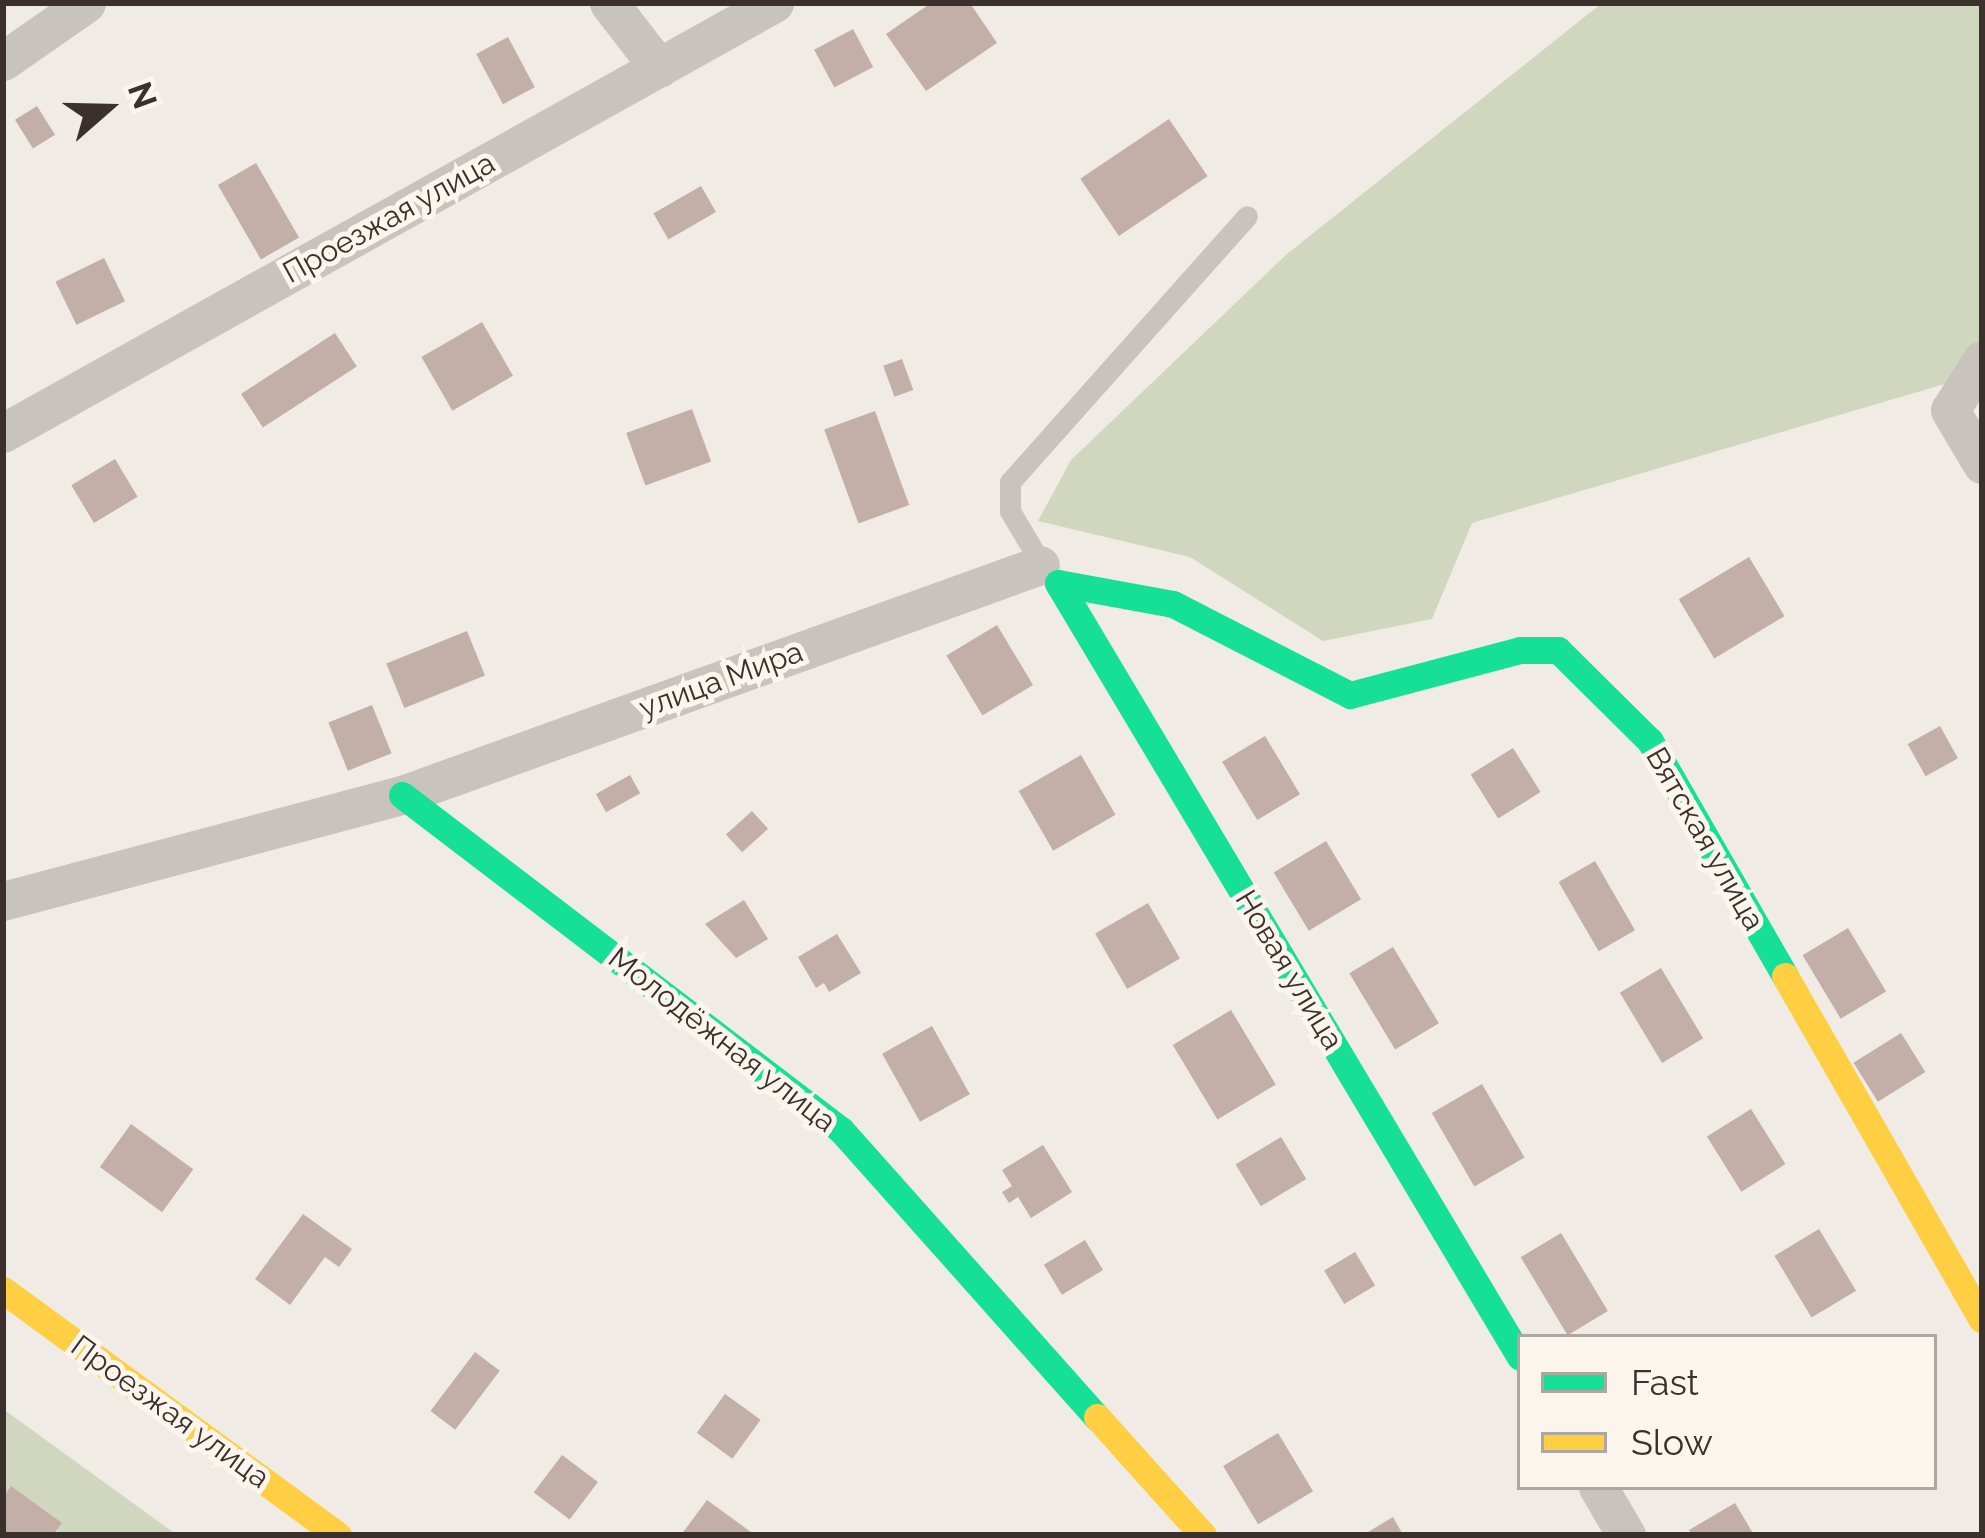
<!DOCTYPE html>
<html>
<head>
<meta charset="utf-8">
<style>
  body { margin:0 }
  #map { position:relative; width:1985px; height:1538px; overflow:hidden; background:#f0ebe5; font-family:Raleway,sans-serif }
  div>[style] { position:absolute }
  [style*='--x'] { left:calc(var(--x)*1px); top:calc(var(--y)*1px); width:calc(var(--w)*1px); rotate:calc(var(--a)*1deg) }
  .green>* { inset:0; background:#d1d6bf }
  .building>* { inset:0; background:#c3afa7; transform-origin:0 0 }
  .lane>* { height:21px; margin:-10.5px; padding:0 10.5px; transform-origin:10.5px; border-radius:10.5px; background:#c9c3be }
  .street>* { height:39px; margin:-19.5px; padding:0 19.5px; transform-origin:19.5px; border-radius:19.5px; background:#c9c3be }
  .fast>* { height:27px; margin:-13.5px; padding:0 13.5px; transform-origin:13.5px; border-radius:13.5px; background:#16e098 }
  .slow>* { height:27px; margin:-13.5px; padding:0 13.5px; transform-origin:13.5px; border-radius:13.5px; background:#ffcf43 }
  span { translate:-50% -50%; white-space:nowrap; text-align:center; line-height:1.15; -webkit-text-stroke:10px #fbf5ee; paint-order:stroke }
  .street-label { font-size:30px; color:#3b302b }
  .frame { position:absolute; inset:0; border:6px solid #3b302b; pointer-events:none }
  .legend { position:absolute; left:1517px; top:1334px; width:420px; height:156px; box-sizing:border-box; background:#fbf5ee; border:3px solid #aea6a0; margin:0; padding:15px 21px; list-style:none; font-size:36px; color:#3b302b }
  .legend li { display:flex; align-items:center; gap:24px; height:60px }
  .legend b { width:60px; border:3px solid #aea6a0 }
  .north { position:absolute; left:48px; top:48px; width:120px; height:120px; -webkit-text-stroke:9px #fbf5ee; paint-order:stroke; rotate:70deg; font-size:33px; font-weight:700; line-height:48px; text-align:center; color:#3b302b }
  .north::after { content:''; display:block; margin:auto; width:42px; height:54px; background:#3b302b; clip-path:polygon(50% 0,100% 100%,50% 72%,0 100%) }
</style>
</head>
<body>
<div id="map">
  <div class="green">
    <i style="clip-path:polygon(1602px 3px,1982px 3px,1982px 373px,1472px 523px,1432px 619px,1323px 641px,1190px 557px,1038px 521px,1071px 460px,1287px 254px)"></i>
    <i style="clip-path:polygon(3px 1409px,177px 1535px,62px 1535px,3px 1492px)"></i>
  </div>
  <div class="building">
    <i style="clip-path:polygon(931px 3px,970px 3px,997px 43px,926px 91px,886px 34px)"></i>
    <i style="left:853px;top:29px;width:43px;height:44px;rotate:62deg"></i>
    <i style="left:508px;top:37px;width:57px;height:36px;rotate:62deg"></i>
    <i style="left:37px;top:106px;width:34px;height:26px;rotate:58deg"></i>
    <i style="left:1169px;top:119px;width:69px;height:107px;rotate:56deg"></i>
    <i style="left:256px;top:163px;width:86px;height:44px;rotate:60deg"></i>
    <i style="left:701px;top:186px;width:30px;height:55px;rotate:60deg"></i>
    <i style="left:104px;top:258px;width:48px;height:54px;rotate:64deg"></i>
    <i style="left:482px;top:322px;width:62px;height:70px;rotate:60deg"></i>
    <i style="left:335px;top:333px;width:40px;height:112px;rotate:57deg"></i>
    <i style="left:902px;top:359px;width:33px;height:20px;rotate:70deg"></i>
    <i style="left:692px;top:409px;width:56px;height:70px;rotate:70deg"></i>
    <i style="left:875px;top:411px;width:100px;height:54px;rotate:70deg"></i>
    <i style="left:115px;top:459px;width:44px;height:51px;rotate:59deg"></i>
    <i style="left:1749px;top:557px;width:69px;height:82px;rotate:59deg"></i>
    <i style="left:997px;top:625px;width:70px;height:59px;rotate:59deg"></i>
    <i style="left:467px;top:631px;width:48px;height:87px;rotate:68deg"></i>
    <i style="left:372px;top:705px;width:52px;height:47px;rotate:68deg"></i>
    <i style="left:1940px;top:726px;width:37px;height:37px;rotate:61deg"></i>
    <i style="left:1265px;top:736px;width:68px;height:50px;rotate:59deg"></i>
    <i style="left:1513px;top:748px;width:52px;height:50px;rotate:58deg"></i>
    <i style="left:1081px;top:755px;width:69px;height:72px;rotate:60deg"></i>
    <i style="left:630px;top:775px;width:21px;height:39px;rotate:61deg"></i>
    <i style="left:752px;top:811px;width:24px;height:35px;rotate:48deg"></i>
    <i style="left:1326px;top:841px;width:68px;height:61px;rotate:59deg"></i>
    <i style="left:1595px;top:861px;width:80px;height:42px;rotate:60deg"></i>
    <i style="clip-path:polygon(744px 900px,768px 939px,736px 958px,705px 924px)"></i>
    <i style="left:1148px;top:903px;width:64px;height:61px;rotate:60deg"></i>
    <i style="left:1848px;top:928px;width:74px;height:53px;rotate:59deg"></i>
    <i style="clip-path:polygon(837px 934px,861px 973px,829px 992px,824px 983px,816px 988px,798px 957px)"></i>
    <i style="left:1393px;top:947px;width:89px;height:51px;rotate:59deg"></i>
    <i style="left:1661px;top:968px;width:82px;height:48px;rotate:59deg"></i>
    <i style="left:1231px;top:1010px;width:87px;height:68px;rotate:59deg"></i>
    <i style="left:932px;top:1026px;width:78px;height:57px;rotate:61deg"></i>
    <i style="left:1901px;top:1033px;width:46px;height:56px;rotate:58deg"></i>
    <i style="left:1482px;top:1084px;width:85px;height:58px;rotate:60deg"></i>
    <i style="left:1751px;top:1109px;width:65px;height:52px;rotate:58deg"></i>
    <i style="left:131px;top:1124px;width:77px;height:53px;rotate:36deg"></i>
    <i style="left:1281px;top:1137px;width:49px;height:53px;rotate:59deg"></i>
    <i style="clip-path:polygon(1043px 1145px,1072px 1192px,1031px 1218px,1018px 1197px,1009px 1203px,1002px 1192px,1012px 1186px,1002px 1170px)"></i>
    <i style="clip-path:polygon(303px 1214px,352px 1249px,339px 1267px,325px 1257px,290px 1305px,255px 1279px)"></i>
    <i style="left:1819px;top:1229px;width:72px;height:52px;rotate:59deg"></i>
    <i style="left:1561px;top:1233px;width:91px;height:47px;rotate:59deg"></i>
    <i style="left:1085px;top:1240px;width:35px;height:48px;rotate:59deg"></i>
    <i style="left:1355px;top:1252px;width:39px;height:36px;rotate:59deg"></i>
    <i style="left:475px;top:1352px;width:31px;height:74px;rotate:37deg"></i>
    <i style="left:725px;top:1394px;width:44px;height:48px;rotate:36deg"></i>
    <i style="left:1278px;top:1433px;width:68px;height:64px;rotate:59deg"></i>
    <i style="left:562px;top:1455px;width:45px;height:47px;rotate:37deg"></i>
    <i style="clip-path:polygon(11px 1486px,62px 1523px,53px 1535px,3px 1535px,3px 1498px)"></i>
    <i style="clip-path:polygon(707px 1500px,755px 1535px,681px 1535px)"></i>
    <i style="clip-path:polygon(1735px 1503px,1754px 1535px,1692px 1535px,1689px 1530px)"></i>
    <i style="clip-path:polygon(1393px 1517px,1403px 1535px,1363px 1535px)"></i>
  </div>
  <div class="lane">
    <i style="--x:1045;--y:570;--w:69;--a:-120.7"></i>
    <i style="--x:1010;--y:511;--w:29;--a:-90"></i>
    <i style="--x:1010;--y:482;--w:356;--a:-48.3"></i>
  </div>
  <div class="street">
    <i style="--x:609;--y:3;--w:82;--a:52.4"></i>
    <i style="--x:3;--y:61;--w:101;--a:-34.9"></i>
    <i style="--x:1982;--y:360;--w:59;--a:122.6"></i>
    <i style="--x:1950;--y:410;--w:63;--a:59.3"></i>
    <i style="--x:3;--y:433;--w:883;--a:-29.15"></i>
    <i style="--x:3;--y:901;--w:413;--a:-14.9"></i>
    <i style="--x:402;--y:795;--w:678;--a:-19.82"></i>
    <i style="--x:1598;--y:1487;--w:56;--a:59.7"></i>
  </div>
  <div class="fast">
    <i style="--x:1058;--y:583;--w:117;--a:10.3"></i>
    <i style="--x:1173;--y:604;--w:199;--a:27.2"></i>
    <i style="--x:1350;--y:695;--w:176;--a:-14.8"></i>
    <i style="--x:1520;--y:650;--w:38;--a:0"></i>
    <i style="--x:1558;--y:650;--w:129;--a:44.7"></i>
    <i style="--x:1650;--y:741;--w:271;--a:60.1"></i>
    <i style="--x:1058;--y:583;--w:901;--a:59.17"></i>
    <i style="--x:402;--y:795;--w:552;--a:37.35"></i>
    <i style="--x:841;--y:1130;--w:385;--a:48.3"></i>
  </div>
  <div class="slow">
    <i style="--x:1785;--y:976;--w:396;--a:60.2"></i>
    <i style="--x:3;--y:1290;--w:415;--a:36.2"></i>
    <i style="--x:1097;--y:1417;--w:159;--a:48.1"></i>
  </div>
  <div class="street-label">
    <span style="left:389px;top:218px;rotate:-29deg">Проезжая улица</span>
    <span style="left:721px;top:680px;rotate:-20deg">улица Мира</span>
    <span style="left:1705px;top:839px;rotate:60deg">Вятская улица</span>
    <span style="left:1289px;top:970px;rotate:59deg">Новая улица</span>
    <span style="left:722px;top:1040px;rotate:38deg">Молодёжная улица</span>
    <span style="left:170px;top:1412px;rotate:36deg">Проезжая улица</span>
  </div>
  <div class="frame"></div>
  <ul class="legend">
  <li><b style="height:15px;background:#16e098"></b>Fast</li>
  <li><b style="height:15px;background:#ffcf43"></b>Slow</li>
  </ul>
  <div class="north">N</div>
</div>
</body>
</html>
